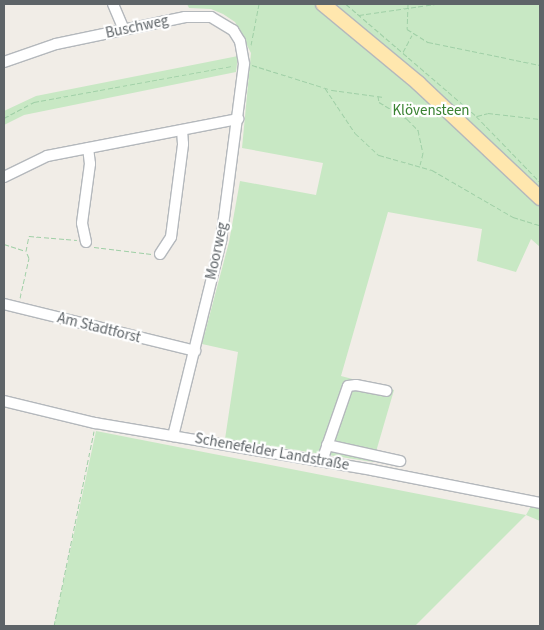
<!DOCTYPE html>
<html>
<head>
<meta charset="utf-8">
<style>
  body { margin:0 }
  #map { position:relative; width:544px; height:630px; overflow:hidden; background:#f1ede7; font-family:"Source Sans 3",sans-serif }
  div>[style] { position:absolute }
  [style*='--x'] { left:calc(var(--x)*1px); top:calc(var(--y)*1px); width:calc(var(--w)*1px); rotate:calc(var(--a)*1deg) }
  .green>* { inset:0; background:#c8e8c4 }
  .path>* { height:1px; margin-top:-0.5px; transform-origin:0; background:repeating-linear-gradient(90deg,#9fcfa6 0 5px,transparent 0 7.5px) }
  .roads { filter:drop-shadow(1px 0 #b4b8bc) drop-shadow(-1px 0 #b4b8bc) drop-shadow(0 1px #b4b8bc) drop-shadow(0 -1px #b4b8bc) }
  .minor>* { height:10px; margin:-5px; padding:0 5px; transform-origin:5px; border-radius:5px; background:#fff }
  .major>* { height:14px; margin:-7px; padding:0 7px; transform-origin:7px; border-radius:7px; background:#ffe7ae }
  span { translate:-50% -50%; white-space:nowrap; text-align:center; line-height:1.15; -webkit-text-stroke:4.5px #fff; paint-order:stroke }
  .street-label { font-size:15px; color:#5e6468 }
  .park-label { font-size:15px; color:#3a8232 }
  .frame { position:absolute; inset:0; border:5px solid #5e6468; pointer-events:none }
</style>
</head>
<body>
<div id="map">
  <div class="green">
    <i style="clip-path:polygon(187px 4px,540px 4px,540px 247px,531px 239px,516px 272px,477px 261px,482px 229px,388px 212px,341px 376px,394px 390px,373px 462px,225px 439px,238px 352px,202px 344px,229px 242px,240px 181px,316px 195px,323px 163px,242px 148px,251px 53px,235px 22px,223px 14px,211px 9px,189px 8px)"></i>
    <i style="clip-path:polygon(238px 56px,236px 72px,24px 115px,4px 125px,4px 111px,36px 96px)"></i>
    <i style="clip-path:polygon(96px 431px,526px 515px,531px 506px,540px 508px,540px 521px,526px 515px,415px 626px,54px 626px)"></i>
  </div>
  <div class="path">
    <i style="--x:346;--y:4;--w:172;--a:40.7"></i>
    <i style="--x:476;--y:116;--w:91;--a:45.9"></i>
    <i style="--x:408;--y:4;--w:25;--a:92"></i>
    <i style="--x:407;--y:29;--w:25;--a:32"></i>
    <i style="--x:428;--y:42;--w:114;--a:11.6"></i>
    <i style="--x:359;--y:15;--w:77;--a:-8.2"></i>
    <i style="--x:251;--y:45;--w:42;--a:-79"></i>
    <i style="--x:403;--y:52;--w:19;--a:-62"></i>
    <i style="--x:252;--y:65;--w:84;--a:17.4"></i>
    <i style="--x:332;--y:90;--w:52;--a:7.7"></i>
    <i style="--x:325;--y:88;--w:54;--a:56.3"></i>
    <i style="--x:355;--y:133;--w:33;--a:43"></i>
    <i style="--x:379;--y:155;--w:55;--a:15.8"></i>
    <i style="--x:432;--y:170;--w:94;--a:30.1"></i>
    <i style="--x:513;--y:217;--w:28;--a:17"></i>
    <i style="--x:378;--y:96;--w:6;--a:81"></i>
    <i style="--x:379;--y:102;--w:33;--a:31"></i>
    <i style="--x:407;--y:119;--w:16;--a:45"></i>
    <i style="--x:418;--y:130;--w:24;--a:78"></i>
    <i style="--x:423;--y:153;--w:12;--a:104"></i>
    <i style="--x:477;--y:116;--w:11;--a:-15"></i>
    <i style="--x:488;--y:113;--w:52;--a:6.6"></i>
    <i style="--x:4;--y:118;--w:34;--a:-28"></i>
    <i style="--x:34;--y:102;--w:202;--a:-10.3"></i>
    <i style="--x:4;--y:244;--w:22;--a:18"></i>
    <i style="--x:94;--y:247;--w:58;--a:6.9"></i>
    <i style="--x:20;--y:298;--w:41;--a:-77.3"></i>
    <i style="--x:29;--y:258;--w:8;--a:-113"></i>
    <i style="--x:26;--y:251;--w:15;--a:-79"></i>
    <i style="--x:29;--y:236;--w:48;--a:4.8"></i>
    <i style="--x:54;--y:626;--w:199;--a:-78.4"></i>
  </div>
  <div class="roads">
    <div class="minor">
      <i style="--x:113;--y:4;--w:28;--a:67"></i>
      <i style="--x:4;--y:62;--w:55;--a:-19.1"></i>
      <i style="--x:56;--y:44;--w:132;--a:-11.8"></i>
      <i style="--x:185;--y:17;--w:26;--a:0"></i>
      <i style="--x:211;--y:17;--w:26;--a:31"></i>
      <i style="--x:233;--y:30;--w:13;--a:58"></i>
      <i style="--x:240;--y:41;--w:23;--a:80"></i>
      <i style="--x:244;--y:64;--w:178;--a:97.4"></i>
      <i style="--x:221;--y:241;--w:201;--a:103.8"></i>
      <i style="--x:4;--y:177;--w:48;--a:-26"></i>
      <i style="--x:47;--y:156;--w:195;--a:-11"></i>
      <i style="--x:86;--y:242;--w:19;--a:-102"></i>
      <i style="--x:82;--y:223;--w:60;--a:-82.3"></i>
      <i style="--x:90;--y:164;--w:16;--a:-97"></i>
      <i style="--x:160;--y:254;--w:20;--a:-57"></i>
      <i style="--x:171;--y:237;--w:94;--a:-82.6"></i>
      <i style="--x:183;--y:144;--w:14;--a:-94"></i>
      <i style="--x:4;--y:304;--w:197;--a:13.8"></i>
      <i style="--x:4;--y:401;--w:94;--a:13.6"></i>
      <i style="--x:95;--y:423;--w:281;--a:9.6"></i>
      <i style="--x:372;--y:470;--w:171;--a:11.1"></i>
      <i style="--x:327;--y:445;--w:75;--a:12.4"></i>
      <i style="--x:322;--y:461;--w:79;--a:-70.9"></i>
      <i style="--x:348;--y:386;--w:8;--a:-7"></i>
      <i style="--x:356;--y:385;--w:31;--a:11"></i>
    </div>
    <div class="major">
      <i style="--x:323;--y:4;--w:124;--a:39.7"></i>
      <i style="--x:418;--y:83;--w:168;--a:43.3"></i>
    </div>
  </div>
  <div class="street-label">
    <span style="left:137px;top:27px;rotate:-12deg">Buschweg</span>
    <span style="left:217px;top:251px;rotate:-78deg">Moorweg</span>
    <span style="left:99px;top:328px;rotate:14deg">Am Stadtforst</span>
    <span style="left:272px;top:452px;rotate:10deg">Schenefelder Landstraße</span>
  </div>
  <div class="park-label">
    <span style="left:431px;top:111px">Klövensteen</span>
  </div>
  <div class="frame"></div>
</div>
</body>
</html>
